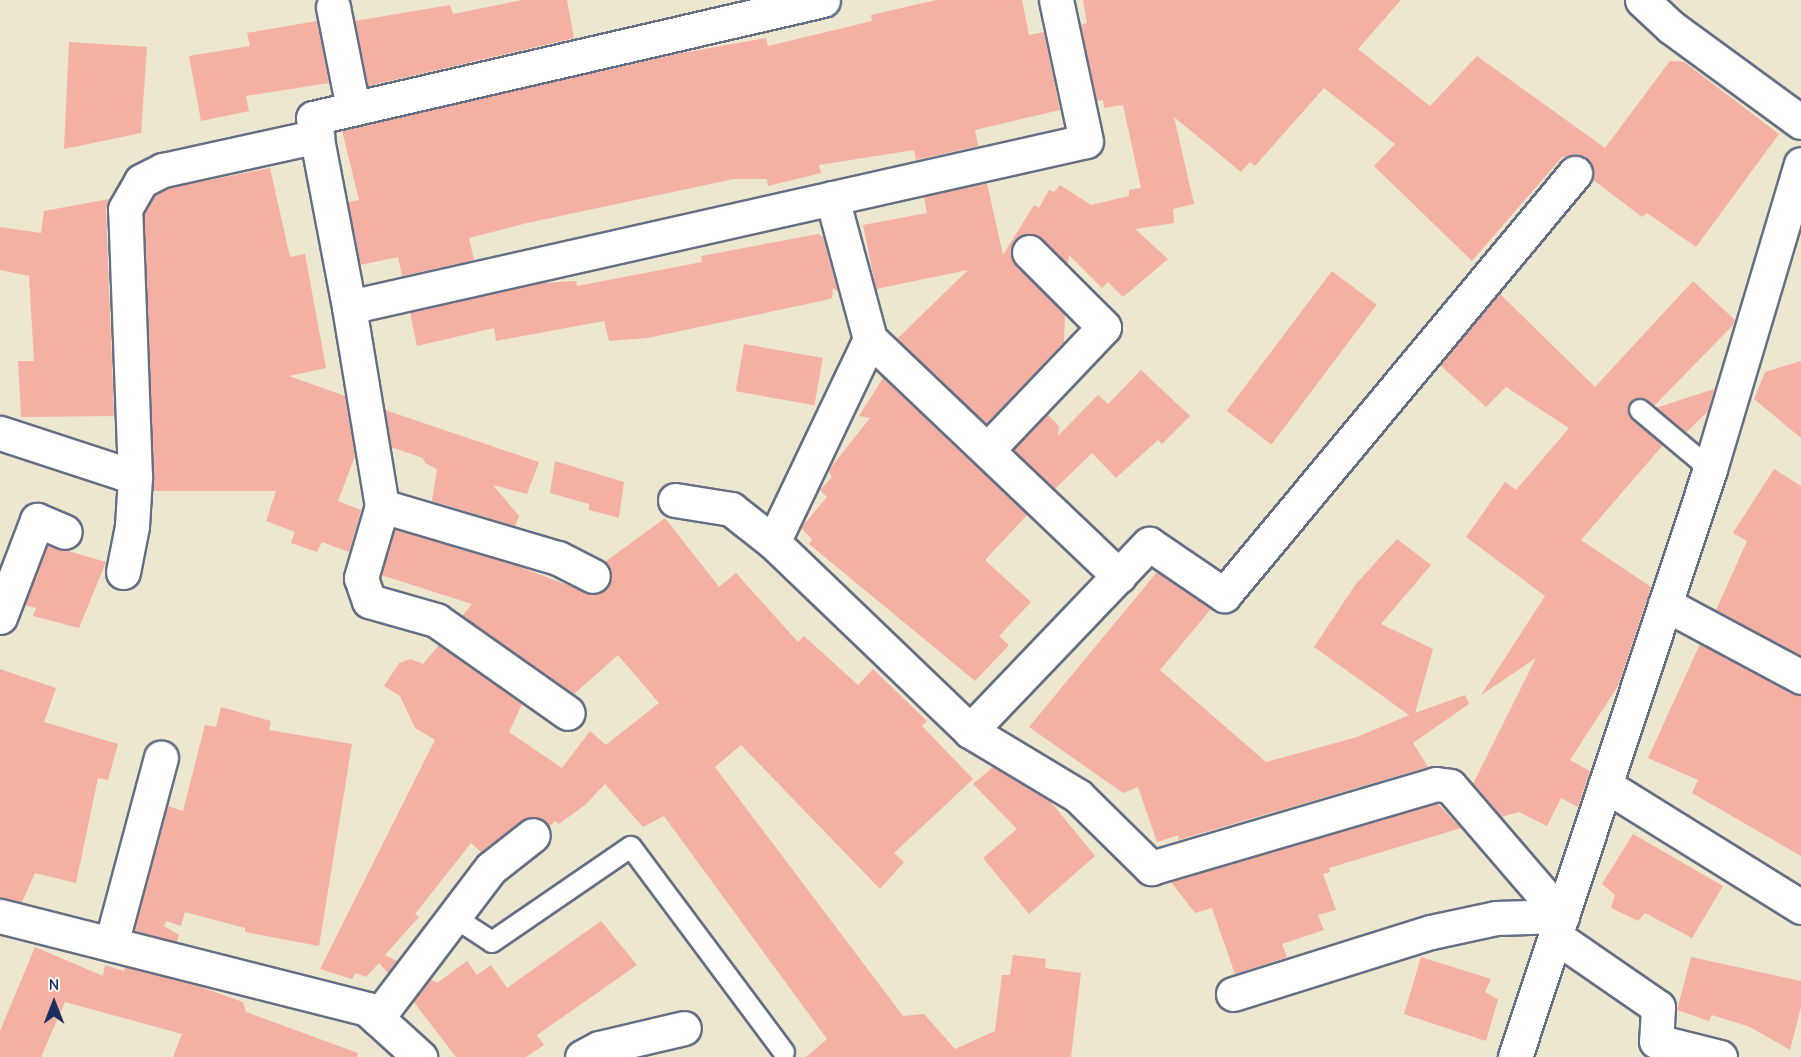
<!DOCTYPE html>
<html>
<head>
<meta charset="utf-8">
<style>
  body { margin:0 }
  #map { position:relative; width:1801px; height:1057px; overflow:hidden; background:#ece7ce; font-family:"Comic Neue",sans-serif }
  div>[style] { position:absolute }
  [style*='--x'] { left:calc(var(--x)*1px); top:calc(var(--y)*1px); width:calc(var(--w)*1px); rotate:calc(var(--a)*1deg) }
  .building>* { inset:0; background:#f5b0a4; transform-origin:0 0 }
  .roads { filter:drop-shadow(2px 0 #646f85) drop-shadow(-2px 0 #646f85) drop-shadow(0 2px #646f85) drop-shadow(0 -2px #646f85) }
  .lane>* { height:20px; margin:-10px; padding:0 10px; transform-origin:10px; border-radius:10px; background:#fff }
  .street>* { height:33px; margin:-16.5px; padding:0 16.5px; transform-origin:16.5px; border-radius:16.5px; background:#fff }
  span { translate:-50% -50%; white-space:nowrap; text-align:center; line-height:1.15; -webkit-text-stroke:4.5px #f6f6f2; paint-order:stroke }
  .north { position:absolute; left:24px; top:973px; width:60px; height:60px; -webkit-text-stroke:4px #f6f6f2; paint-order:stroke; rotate:0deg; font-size:16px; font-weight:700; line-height:24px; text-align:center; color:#1b2f5e }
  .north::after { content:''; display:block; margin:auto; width:21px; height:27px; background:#1b2f5e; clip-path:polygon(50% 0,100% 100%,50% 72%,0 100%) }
</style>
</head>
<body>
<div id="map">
  <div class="building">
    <i style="clip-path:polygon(522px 0,567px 0,574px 38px,368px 86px,355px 21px,450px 5px,453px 14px)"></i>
    <i style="clip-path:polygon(936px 0,1022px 0,1029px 35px,1044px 32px,1060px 110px,975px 130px,978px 146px,916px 160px,914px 150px,819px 165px,821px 173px,768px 186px,767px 179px,734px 179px,527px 223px,469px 238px,474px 260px,402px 276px,398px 257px,360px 265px,348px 202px,359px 200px,342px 130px,677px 54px,766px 38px,768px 46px,872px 21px,871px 15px)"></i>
    <i style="clip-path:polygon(1083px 0,1401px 0,1358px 49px,1430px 106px,1477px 56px,1605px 148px,1670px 61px,1684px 62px,1779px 134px,1696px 247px,1647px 213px,1642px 217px,1592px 179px,1592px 166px,1578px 154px,1562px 157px,1472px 261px,1374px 166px,1395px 144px,1324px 88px,1255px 166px,1250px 162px,1241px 172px,1174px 117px,1194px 204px,1173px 209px,1174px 223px,1135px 229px,1168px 259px,1123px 297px,1108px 282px,1102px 288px,1069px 255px,1068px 265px,1034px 234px,1015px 239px,1011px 248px,1015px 265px,1065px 315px,1064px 342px,986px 424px,897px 339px,968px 270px,876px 289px,863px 225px,927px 213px,924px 197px,987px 183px,1003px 255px,1034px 205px,1039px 208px,1049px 190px,1054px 192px,1060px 185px,1091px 205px,1129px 196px,1129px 190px,1141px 188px,1123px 105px,1104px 108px,1103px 100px,1097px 101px,1080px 25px,1087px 23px)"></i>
    <i style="clip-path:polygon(317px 21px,329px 83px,246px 96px,249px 111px,201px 121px,189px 56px,250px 46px,247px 33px)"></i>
    <i style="clip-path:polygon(69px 42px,147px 47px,141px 133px,64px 149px)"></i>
    <i style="clip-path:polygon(270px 168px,290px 257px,305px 254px,326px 368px,289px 376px,345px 396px,355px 456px,338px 501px,361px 510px,349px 552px,322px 542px,317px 552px,291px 543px,295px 532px,266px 521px,276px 491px,153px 491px,144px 214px,154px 195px,169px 188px)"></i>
    <i style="clip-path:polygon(109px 199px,106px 210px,114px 416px,21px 417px,18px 361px,34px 361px,29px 276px,0 270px,0 227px,41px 233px,44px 211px)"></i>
    <i style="clip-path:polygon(818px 234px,823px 237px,838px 292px,833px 288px,832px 298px,826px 300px,647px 338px,609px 341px,604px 321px,496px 341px,494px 328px,417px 346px,410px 312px,542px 283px,576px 281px,577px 286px,702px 262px,701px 256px)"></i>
    <i style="left:1332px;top:271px;width:56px;height:175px;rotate:37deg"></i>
    <i style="clip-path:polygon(1693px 281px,1735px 320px,1733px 325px,1654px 406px,1642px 398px,1631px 403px,1632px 419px,1663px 445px,1581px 540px,1651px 587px,1618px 686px,1570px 760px,1590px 771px,1578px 807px,1561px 798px,1547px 826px,1519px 812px,1501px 817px,1473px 784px,1536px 658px,1481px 695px,1545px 596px,1466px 537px,1505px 482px,1516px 490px,1569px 428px,1506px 387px,1486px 407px,1440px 365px,1499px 293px,1595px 387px)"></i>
    <i style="left:744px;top:344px;width:80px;height:48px;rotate:10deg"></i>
    <i style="clip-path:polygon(1801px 361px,1801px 438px,1754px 399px,1765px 372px)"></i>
    <i style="clip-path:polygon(1141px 370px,1190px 416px,1162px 444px,1158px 440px,1116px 478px,1092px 453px,1055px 489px,1013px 450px,1047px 414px,1059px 426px,1058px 436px,1098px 395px,1108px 404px)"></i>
    <i style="clip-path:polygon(883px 378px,1027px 515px,985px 560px,1031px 602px,999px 636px,1009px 645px,975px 681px,809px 544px,812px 539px,801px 528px,827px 497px,820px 490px,832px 477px,828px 471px,870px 418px,859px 416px)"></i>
    <i style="clip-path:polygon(1714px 389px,1708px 411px,1686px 433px,1656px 408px)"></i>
    <i style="clip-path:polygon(385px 410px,539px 462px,527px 494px,493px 485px,519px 516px,515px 526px,432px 501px,437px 469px,425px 463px,423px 458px,391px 447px)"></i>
    <i style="clip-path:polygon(555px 461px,624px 482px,619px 518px,589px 510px,589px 504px,550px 493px)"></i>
    <i style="clip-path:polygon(1774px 469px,1801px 486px,1801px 656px,1716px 610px,1747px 541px,1733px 533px)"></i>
    <i style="clip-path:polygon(665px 518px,719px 587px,736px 573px,798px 642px,804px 636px,858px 685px,873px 669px,927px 721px,922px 726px,973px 779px,894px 853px,904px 862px,880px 889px,741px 745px,715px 767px,903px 1016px,924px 1014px,955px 1049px,995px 1031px,1002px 975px,1010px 975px,1013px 955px,1046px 959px,1045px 968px,1081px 973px,1071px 1057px,806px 1057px,827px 1039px,664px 816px,643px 827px,605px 784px,585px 805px,559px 824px,555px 821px,549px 827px,540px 818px,530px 817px,481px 852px,471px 843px,415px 914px,419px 917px,385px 955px,397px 961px,388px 973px,379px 963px,366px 977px,356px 973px,352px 979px,320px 969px,435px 740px,415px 728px,400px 696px,384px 686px,399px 663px,411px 659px,423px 664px,439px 645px,522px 704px,509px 732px,562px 768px,590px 731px,606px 745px,659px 703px,618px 655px,574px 694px,462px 616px,472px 604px,381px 575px,395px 529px,512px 564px,594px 595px,610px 584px,612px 575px,605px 562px)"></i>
    <i style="clip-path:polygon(1397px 539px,1431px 565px,1381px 624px,1433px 649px,1415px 713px,1465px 695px,1469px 704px,1413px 743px,1428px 767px,1178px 840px,1179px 835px,1157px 842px,1138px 787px,1123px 793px,1029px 727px,1157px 572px,1211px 609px,1160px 670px,1266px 762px,1357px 737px,1409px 715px,1314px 647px,1355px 585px)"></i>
    <i style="clip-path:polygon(48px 545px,106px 562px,79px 628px,33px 616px,36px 608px,25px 605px)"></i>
    <i style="clip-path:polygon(1700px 644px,1801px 696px,1801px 856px,1692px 793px,1698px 780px,1648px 758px)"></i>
    <i style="clip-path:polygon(0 669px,56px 688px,44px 722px,118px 744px,108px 780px,98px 778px,76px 883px,35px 873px,22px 902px,0 898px)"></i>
    <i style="clip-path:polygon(221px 707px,271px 721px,269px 730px,352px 744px,319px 946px,245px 932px,245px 928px,185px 912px,181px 926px,166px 921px,164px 926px,179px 935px,177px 942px,134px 931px,168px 806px,183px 811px,205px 725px,216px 727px)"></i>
    <i style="clip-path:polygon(993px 767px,1050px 801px,1095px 856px,1029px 914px,983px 858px,1017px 829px,973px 784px)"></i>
    <i style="clip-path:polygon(1437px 803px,1461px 828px,1329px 868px,1330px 872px,1323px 874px,1336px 910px,1318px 915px,1324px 930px,1282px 944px,1287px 957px,1235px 974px,1212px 908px,1195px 913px,1171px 882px)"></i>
    <i style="clip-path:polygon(1633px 834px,1723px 886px,1692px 938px,1645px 913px,1638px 921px,1611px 908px,1615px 895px,1602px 884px)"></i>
    <i style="clip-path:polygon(601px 921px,637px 965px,537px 1035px,544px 1045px,526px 1057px,456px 1057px,413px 1001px,430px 979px,437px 983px,467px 961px,477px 975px,491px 965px,507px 988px)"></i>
    <i style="clip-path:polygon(35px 947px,103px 976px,105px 965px,124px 971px,125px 967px,198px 986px,243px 1002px,246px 1012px,358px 1053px,357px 1057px,173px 1057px,182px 1034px,65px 1002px,41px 1057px,0 1057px,0 1031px)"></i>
    <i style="clip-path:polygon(1421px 957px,1491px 979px,1485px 992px,1498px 999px,1486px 1041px,1404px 1014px)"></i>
    <i style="clip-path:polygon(1691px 957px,1801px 981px,1801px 1007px,1790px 1050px,1750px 1027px,1712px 1015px,1709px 1021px,1677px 1010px)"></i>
  </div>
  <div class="roads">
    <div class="lane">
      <i style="--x:1640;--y:410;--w:92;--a:40.1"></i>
      <i style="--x:454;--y:917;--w:45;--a:33.3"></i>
      <i style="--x:492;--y:942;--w:168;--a:-34.4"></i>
      <i style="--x:631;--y:847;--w:256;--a:53.3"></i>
    </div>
    <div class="street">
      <i style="--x:823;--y:0;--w:523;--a:166.97"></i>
      <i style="--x:313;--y:118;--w:192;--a:79.2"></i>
      <i style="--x:349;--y:307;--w:755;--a:-12.69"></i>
      <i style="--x:1086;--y:141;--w:144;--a:-102"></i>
      <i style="--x:1642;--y:0;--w:40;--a:43"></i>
      <i style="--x:1671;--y:27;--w:161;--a:36.2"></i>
      <i style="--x:333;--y:7;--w:103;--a:78.8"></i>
      <i style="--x:832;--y:198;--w:146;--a:74.9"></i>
      <i style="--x:870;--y:339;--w:225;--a:115.5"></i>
      <i style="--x:773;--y:542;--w:273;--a:43.8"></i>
      <i style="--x:970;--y:731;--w:126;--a:31"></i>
      <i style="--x:1078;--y:796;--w:103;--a:44.6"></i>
      <i style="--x:1151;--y:868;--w:297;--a:-16.4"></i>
      <i style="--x:1436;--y:784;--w:14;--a:8"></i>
      <i style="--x:1450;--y:786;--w:172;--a:49.3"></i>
      <i style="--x:349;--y:307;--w:202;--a:80.6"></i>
      <i style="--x:382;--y:506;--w:75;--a:106.3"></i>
      <i style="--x:361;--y:578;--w:24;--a:71"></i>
      <i style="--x:369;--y:601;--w:70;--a:15.8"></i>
      <i style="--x:436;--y:620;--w:161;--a:35.2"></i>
      <i style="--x:870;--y:339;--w:344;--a:43.6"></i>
      <i style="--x:0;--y:433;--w:142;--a:18.1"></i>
      <i style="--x:135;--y:477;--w:268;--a:-92.1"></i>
      <i style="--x:125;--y:209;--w:32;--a:-60"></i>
      <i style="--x:141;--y:181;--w:25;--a:-27"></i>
      <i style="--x:163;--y:170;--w:158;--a:-12.4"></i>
      <i style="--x:988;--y:449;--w:168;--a:-46.4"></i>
      <i style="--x:1104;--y:327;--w:106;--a:-135"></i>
      <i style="--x:675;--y:500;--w:57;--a:9.1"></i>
      <i style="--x:731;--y:509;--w:53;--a:38.2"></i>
      <i style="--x:382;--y:506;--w:184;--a:16.5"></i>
      <i style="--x:558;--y:558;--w:39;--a:27"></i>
      <i style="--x:123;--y:572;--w:47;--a:-78.9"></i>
      <i style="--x:132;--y:526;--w:49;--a:-86.5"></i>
      <i style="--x:1665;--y:604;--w:154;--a:28.2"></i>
      <i style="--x:0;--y:617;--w:104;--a:-69.1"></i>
      <i style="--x:37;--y:520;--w:30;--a:23"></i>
      <i style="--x:970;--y:731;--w:259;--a:-46.3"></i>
      <i style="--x:1149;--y:544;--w:91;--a:34.2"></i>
      <i style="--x:1224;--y:595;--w:549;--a:-50.25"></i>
      <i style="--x:1605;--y:785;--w:231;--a:31.9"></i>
      <i style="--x:0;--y:916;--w:379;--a:14.2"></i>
      <i style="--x:367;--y:1009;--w:72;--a:42.2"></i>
      <i style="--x:1555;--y:936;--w:125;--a:34.6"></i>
      <i style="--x:1658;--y:1007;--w:34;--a:93"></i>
      <i style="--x:1656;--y:1041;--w:66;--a:14"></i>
      <i style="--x:111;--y:944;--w:193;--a:-75"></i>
      <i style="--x:1233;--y:994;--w:207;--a:-17.4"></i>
      <i style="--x:1431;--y:932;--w:66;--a:-12.2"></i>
      <i style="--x:1496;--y:918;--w:66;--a:-1.7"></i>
      <i style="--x:377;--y:1018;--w:188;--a:-52.8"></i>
      <i style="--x:491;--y:868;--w:53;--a:-38.2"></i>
      <i style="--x:582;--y:1057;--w:19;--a:-28"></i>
      <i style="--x:599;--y:1048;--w:87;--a:-13.2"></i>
      <i style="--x:1515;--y:1057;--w:619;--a:-71.65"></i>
      <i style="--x:1710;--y:469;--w:318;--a:-73.4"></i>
    </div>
  </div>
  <div class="north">N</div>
</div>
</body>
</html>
